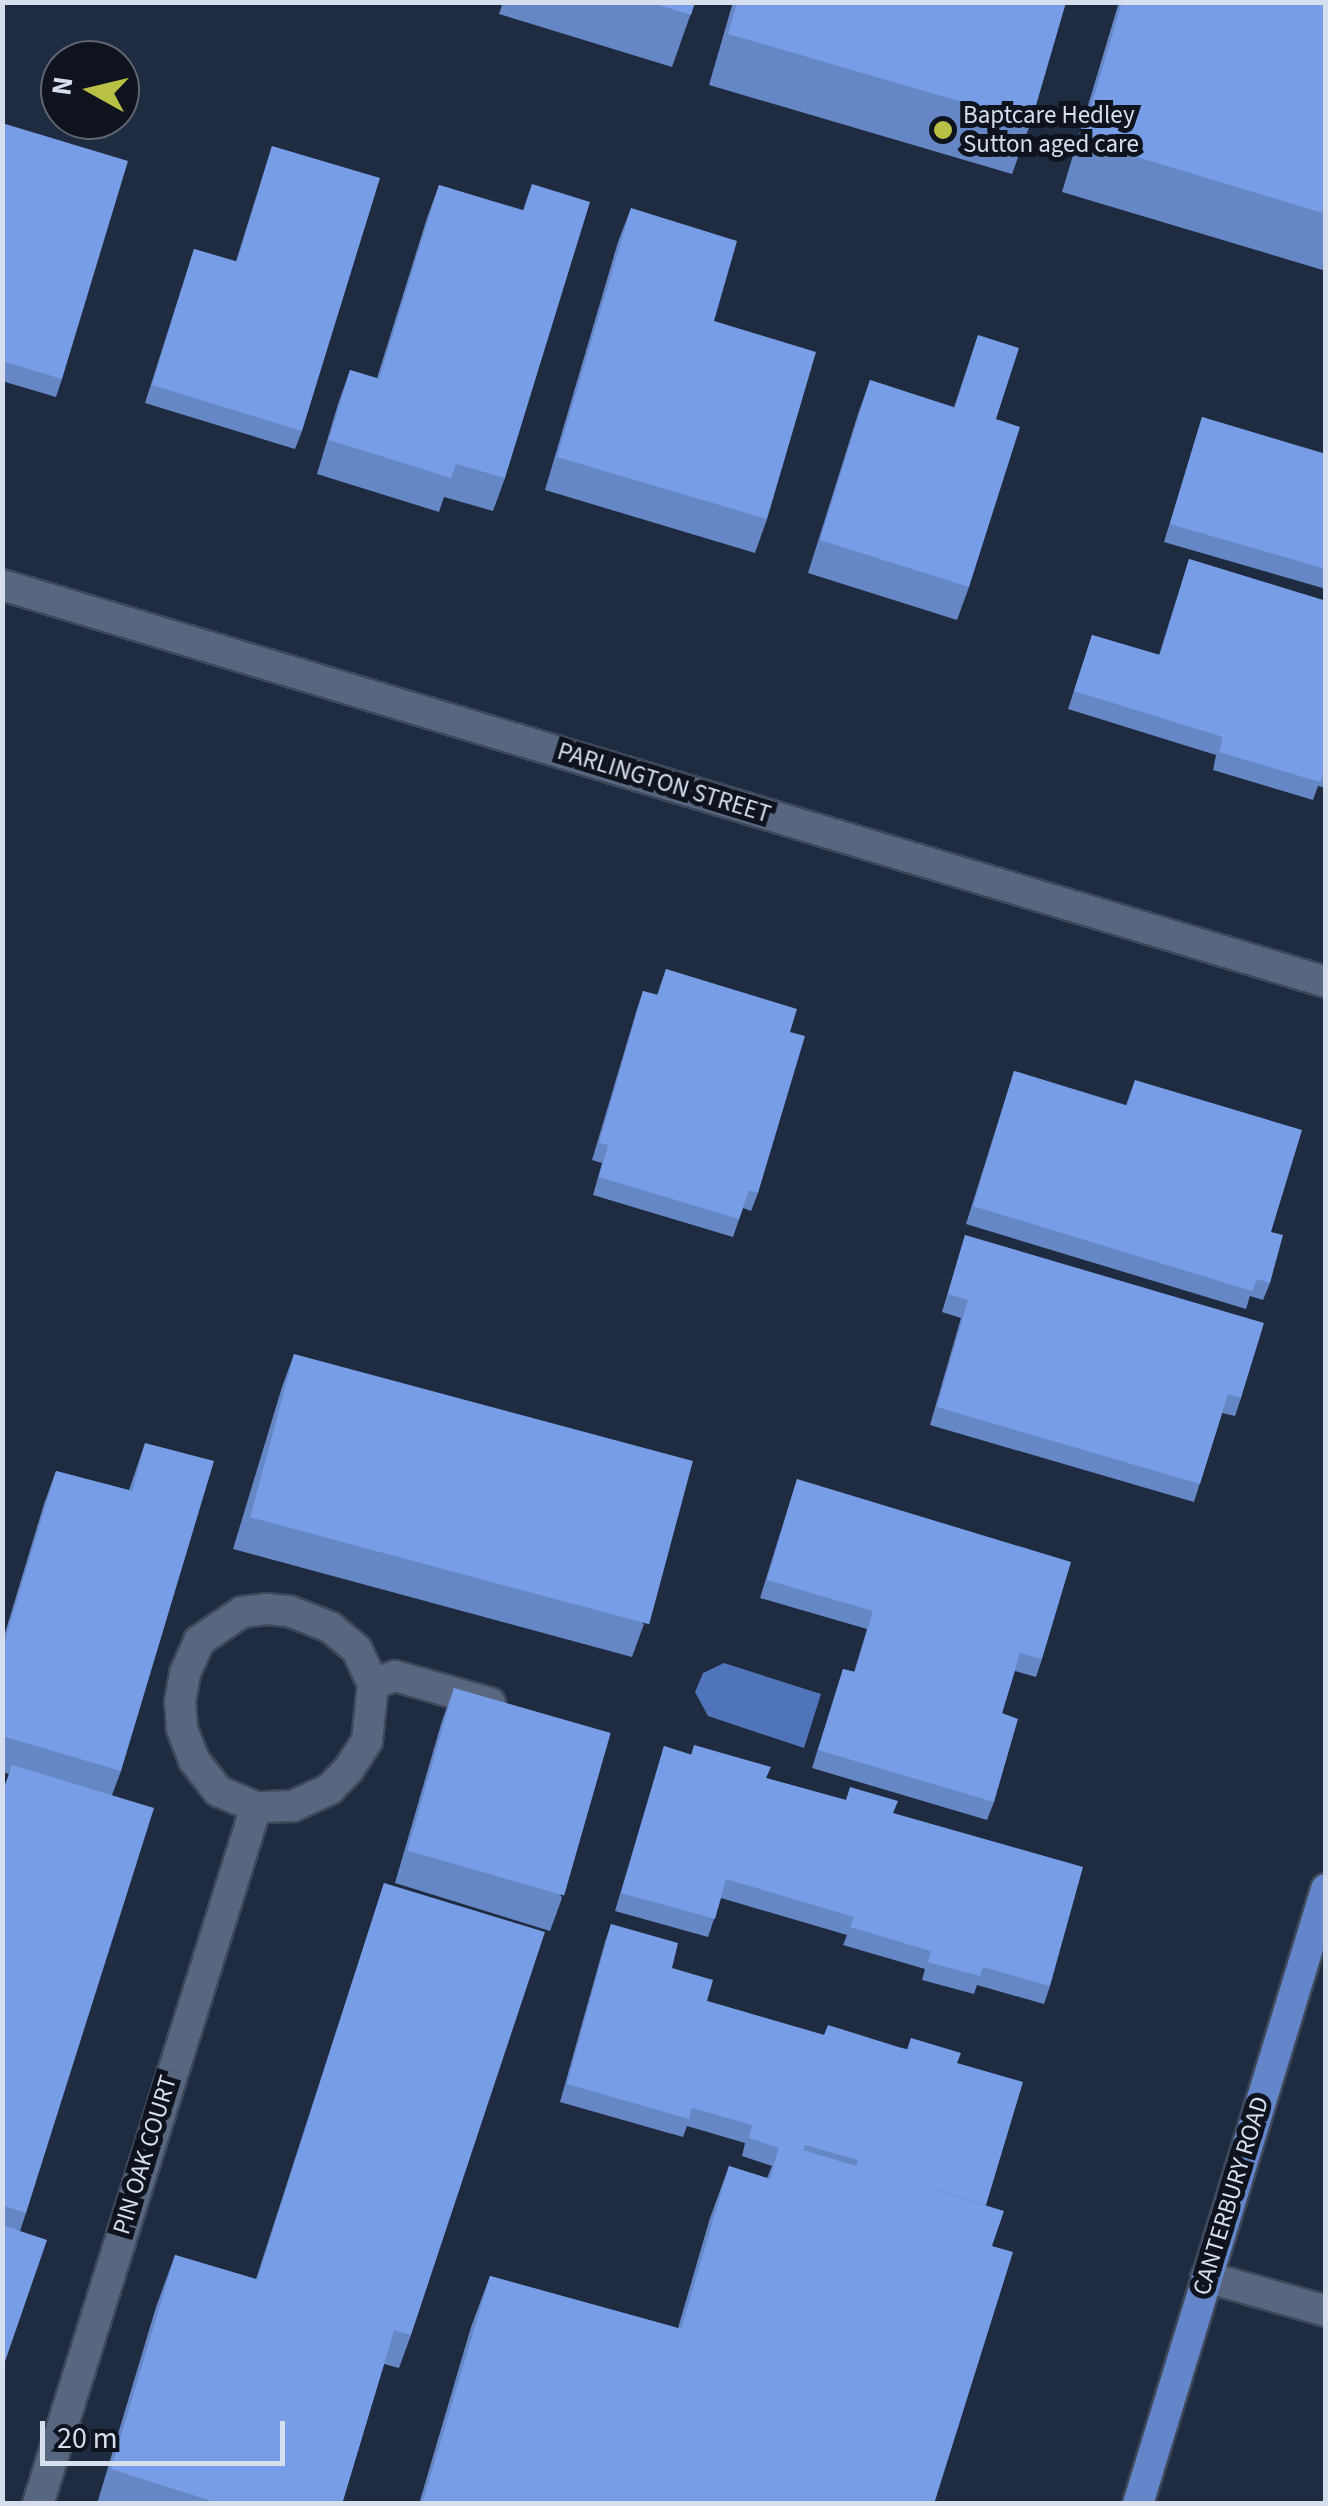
<!DOCTYPE html>
<html>
<head>
<meta charset="utf-8">
<style>
  body { margin:0 }
  #map { position:relative; width:1328px; height:2506px; overflow:hidden; background:#1f2b40; font-family:"Source Sans 3",sans-serif }
  div>[style] { position:absolute }
  [style*='--x'] { left:calc(var(--x)*1px); top:calc(var(--y)*1px); width:calc(var(--w)*1px); rotate:calc(var(--a)*1deg) }
  .water>* { inset:0; background:#5074b9 }
  .roads { filter:drop-shadow(2px 0 #3f485a) drop-shadow(-2px 0 #3f485a) drop-shadow(0 2px #3f485a) drop-shadow(0 -2px #3f485a) }
  .street>* { height:30px; margin:-15px; padding:0 15px; transform-origin:15px; border-radius:15px; background:#59667f }
  .primary>* { height:30px; margin:-15px; padding:0 15px; transform-origin:15px; border-radius:15px; background:#6385c9 }
  .wall>* { inset:0; background:#6687c6 }
  .building>* { inset:0; background:#779de6; transform-origin:0 0 }
  .dots>* { width:28px; height:28px; translate:-50% -50%; box-sizing:border-box; border:5px solid #0e131d; border-radius:50% }
  span { translate:-50% -50%; white-space:nowrap; text-align:center; line-height:1.15; -webkit-text-stroke:10px #0e131d; paint-order:stroke }
  .poi-label { font-size:25px; color:#d7dfee }
  .left { translate:0 -50%; text-align:left }
  .street-label { font-size:25px; color:#d7dfee }
  .frame { position:absolute; inset:0; border:5px solid #d7dfee; pointer-events:none }
  .north { position:absolute; left:40px; top:40px; width:100px; height:100px; box-sizing:border-box; background:#0e131d; border:2px solid #5e6571; border-radius:50%; rotate:278deg; font-size:28px; font-weight:700; line-height:40px; text-align:center; color:#d7dfee }
  .north::after { content:''; display:block; margin:auto; width:35px; height:45px; background:#b9c046; clip-path:polygon(50% 0,100% 100%,50% 72%,0 100%) }
  .scale { position:absolute; left:40px; top:2421px; width:245px; height:45px; box-sizing:border-box; border:5px solid #d7dfee; border-top:0; padding-left:12px; font-size:30px; line-height:35px; white-space:nowrap; color:#d7dfee; -webkit-text-stroke:8px #0e131d; paint-order:stroke }
</style>
</head>
<body>
<div id="map">
  <div class="water">
    <i style="clip-path:polygon(724px 1663px,821px 1694px,804px 1748px,708px 1716px,695px 1692px,703px 1673px)"></i>
  </div>
  <div class="roads">
    <div class="street">
      <i style="--x:2;--y:585;--w:1382;--a:16.69"></i>
      <i style="--x:266;--y:1609;--w:23;--a:5"></i>
      <i style="--x:289;--y:1611;--w:44;--a:21.3"></i>
      <i style="--x:330;--y:1627;--w:35;--a:40"></i>
      <i style="--x:357;--y:1650;--w:38;--a:65"></i>
      <i style="--x:373;--y:1684;--w:57;--a:96"></i>
      <i style="--x:367;--y:1741;--w:33;--a:123"></i>
      <i style="--x:349;--y:1769;--w:28;--a:134"></i>
      <i style="--x:330;--y:1789;--w:41;--a:155.3"></i>
      <i style="--x:293;--y:1806;--w:37;--a:178"></i>
      <i style="--x:256;--y:1807;--w:41;--a:-157.2"></i>
      <i style="--x:218;--y:1791;--w:39;--a:-128"></i>
      <i style="--x:194;--y:1760;--w:34;--a:-111"></i>
      <i style="--x:182;--y:1728;--w:26;--a:-94"></i>
      <i style="--x:180;--y:1702;--w:29;--a:-80"></i>
      <i style="--x:185;--y:1673;--w:35;--a:-66"></i>
      <i style="--x:199;--y:1641;--w:52;--a:-34"></i>
      <i style="--x:242;--y:1612;--w:24;--a:-7"></i>
      <i style="--x:373;--y:1684;--w:23;--a:-20"></i>
      <i style="--x:395;--y:1676;--w:99;--a:15.9"></i>
      <i style="--x:1206;--y:2277;--w:125;--a:15.8"></i>
      <i style="--x:38;--y:2504;--w:730;--a:-72.63"></i>
    </div>
    <div class="primary">
      <i style="--x:1138;--y:2504;--w:643;--a:-73"></i>
    </div>
  </div>
  <div class="wall">
    <i style="clip-path:polygon(503px 2px,695px 2px,672px 67px,499px 14px)"></i>
    <i style="clip-path:polygon(733px 2px,1066px 2px,1031px 122px,1012px 174px,709px 85px)"></i>
    <i style="clip-path:polygon(1119px 2px,1326px 2px,1326px 271px,1062px 192px)"></i>
    <i style="clip-path:polygon(2px 123px,62px 379px,56px 397px,2px 381px)"></i>
    <i style="clip-path:polygon(272px 146px,302px 431px,295px 449px,145px 403px,194px 249px,236px 261px)"></i>
    <i style="clip-path:polygon(532px 184px,505px 478px,493px 511px,444px 497px,439px 512px,317px 474px,338px 404px,350px 370px,377px 378px,427px 218px,439px 185px,523px 210px)"></i>
    <i style="clip-path:polygon(631px 208px,714px 321px,767px 519px,755px 553px,545px 490px,618px 242px)"></i>
    <i style="clip-path:polygon(978px 335px,996px 419px,969px 587px,957px 620px,808px 573px,858px 414px,870px 380px,954px 407px)"></i>
    <i style="clip-path:polygon(1202px 417px,1323px 453px,1326px 447px,1326px 589px,1164px 542px)"></i>
    <i style="clip-path:polygon(1189px 559px,1326px 601px,1326px 788px,1318px 786px,1313px 800px,1213px 770px,1216px 755px,1068px 709px,1092px 635px,1159px 655px)"></i>
    <i style="clip-path:polygon(666px 969px,790px 1032px,758px 1193px,751px 1211px,743px 1208px,733px 1237px,593px 1195px,602px 1163px,592px 1160px,637px 1009px,643px 991px,657px 995px)"></i>
    <i style="clip-path:polygon(1014px 1071px,1126px 1105px,1135px 1080px,1271px 1232px,1270px 1283px,1263px 1300px,1250px 1296px,1246px 1309px,966px 1224px)"></i>
    <i style="clip-path:polygon(965px 1235px,1241px 1398px,1235px 1416px,1222px 1413px,1194px 1502px,930px 1425px,961px 1318px,942px 1312px)"></i>
    <i style="clip-path:polygon(294px 1354px,644px 1624px,632px 1657px,233px 1549px,282px 1387px)"></i>
    <i style="clip-path:polygon(145px 1443px,121px 1771px,112px 1795px,26px 2213px,20px 2231px,2px 2370px,2px 1792px,9px 1774px,2px 1772px,2px 1643px,44px 1504px,56px 1471px,129px 1490px)"></i>
    <i style="clip-path:polygon(797px 1479px,1042px 1659px,1036px 1677px,1015px 1671px,1002px 1713px,994px 1802px,987px 1820px,812px 1768px,843px 1669px,854px 1672px,867px 1629px,760px 1598px)"></i>
    <i style="clip-path:polygon(454px 1688px,562px 1898px,550px 1931px,395px 1883px,442px 1721px)"></i>
    <i style="clip-path:polygon(664px 1746px,766px 1778px,893px 1813px,1050px 1986px,1044px 2004px,977px 1985px,974px 1994px,922px 1980px,925px 1969px,843px 1945px,847px 1935px,721px 1898px,708px 1937px,615px 1911px)"></i>
    <i style="clip-path:polygon(384px 1883px,411px 2335px,399px 2368px,384px 2364px,342px 2504px,97px 2504px,156px 2307px,175px 2255px,256px 2279px)"></i>
    <i style="clip-path:polygon(611px 1924px,672px 1968px,707px 2001px,824px 2035px,907px 2049px,911px 2038px,957px 2063px,986px 2205px,992px 2246px,934px 2504px,419px 2504px,471px 2327px,490px 2276px,678px 2328px,710px 2218px,729px 2166px,767px 2178px,772px 2166px,742px 2156px,745px 2143px,687px 2126px,683px 2137px,560px 2102px,605px 1942px)"></i>
  </div>
  <div class="building">
    <i style="clip-path:polygon(649px 2px,695px 2px,691px 15px)"></i>
    <i style="clip-path:polygon(737px 2px,1066px 2px,1031px 122px,728px 34px)"></i>
    <i style="clip-path:polygon(1122px 2px,1326px 2px,1326px 214px,1081px 140px)"></i>
    <i style="clip-path:polygon(2px 123px,128px 161px,62px 379px,2px 361px)"></i>
    <i style="clip-path:polygon(272px 146px,380px 178px,302px 431px,152px 385px,194px 249px,237px 262px)"></i>
    <i style="clip-path:polygon(532px 184px,590px 202px,505px 478px,456px 464px,451px 478px,329px 440px,350px 370px,379px 379px,439px 185px,524px 211px)"></i>
    <i style="clip-path:polygon(631px 208px,737px 241px,714px 321px,816px 352px,767px 519px,557px 457px)"></i>
    <i style="clip-path:polygon(978px 335px,1019px 348px,996px 419px,1020px 427px,969px 587px,820px 540px,870px 380px,955px 408px)"></i>
    <i style="clip-path:polygon(1202px 417px,1324px 454px,1326px 450px,1326px 569px,1170px 524px)"></i>
    <i style="clip-path:polygon(1189px 559px,1326px 601px,1326px 768px,1320px 782px,1219px 752px,1223px 737px,1074px 691px,1092px 635px,1160px 655px)"></i>
    <i style="clip-path:polygon(666px 969px,797px 1009px,790px 1032px,805px 1036px,758px 1193px,749px 1190px,739px 1219px,599px 1177px,608px 1145px,599px 1143px,643px 991px,658px 995px)"></i>
    <i style="clip-path:polygon(1014px 1071px,1127px 1106px,1135px 1080px,1302px 1130px,1271px 1232px,1283px 1235px,1270px 1283px,1257px 1279px,1252px 1291px,973px 1206px)"></i>
    <i style="clip-path:polygon(965px 1235px,1264px 1323px,1241px 1398px,1228px 1394px,1200px 1484px,937px 1407px,968px 1300px,948px 1294px)"></i>
    <i style="left:294px;top:1354px;width:413px;height:169px;rotate:15deg"></i>
    <i style="clip-path:polygon(145px 1443px,214px 1461px,121px 1771px,2px 1736px,2px 1650px,56px 1471px,132px 1491px)"></i>
    <i style="clip-path:polygon(797px 1479px,1071px 1562px,1042px 1659px,1020px 1653px,1002px 1713px,1018px 1719px,994px 1802px,818px 1750px,843px 1669px,855px 1672px,873px 1611px,767px 1580px)"></i>
    <i style="left:454px;top:1688px;width:163px;height:169px;rotate:16deg"></i>
    <i style="clip-path:polygon(694px 1745px,771px 1767px,766px 1778px,846px 1800px,850px 1787px,898px 1801px,893px 1813px,1083px 1867px,1050px 1986px,983px 1967px,980px 1976px,928px 1962px,931px 1951px,850px 1927px,854px 1917px,726px 1879px,715px 1919px,621px 1893px,664px 1746px,691px 1755px)"></i>
    <i style="clip-path:polygon(12px 1765px,154px 1808px,26px 2213px,2px 2205px,2px 1796px)"></i>
    <i style="clip-path:polygon(384px 1883px,545px 1932px,411px 2335px,394px 2330px,397px 2321px,257px 2280px)"></i>
    <i style="clip-path:polygon(611px 1924px,678px 1943px,672px 1968px,713px 1980px,707px 2001px,824px 2035px,828px 2025px,908px 2050px,911px 2038px,961px 2053px,957px 2063px,1023px 2082px,986px 2205px,856px 2166px,858px 2160px,805px 2145px,803px 2150px,780px 2143px,779px 2148px,749px 2138px,752px 2125px,692px 2108px,689px 2119px,567px 2084px)"></i>
    <i style="clip-path:polygon(780px 2143px,1004px 2211px,992px 2246px,1013px 2252px,934px 2504px,422px 2504px,490px 2276px,681px 2329px,729px 2166px,770px 2179px)"></i>
    <i style="clip-path:polygon(2px 2225px,47px 2240px,2px 2370px)"></i>
    <i style="clip-path:polygon(175px 2255px,397px 2321px,342px 2504px,221px 2504px,111px 2469px)"></i>
  </div>
  <div class="dots">
    <i style="left:943px;top:130px;background:#b9c046"></i>
  </div>
  <div class="poi-label">
    <span class="left" style="left:963px;top:130px">Baptcare Hedley<br>Sutton aged care</span>
  </div>
  <div class="street-label">
    <span style="left:664px;top:783px;rotate:17deg">PARLINGTON STREET</span>
    <span style="left:145px;top:2155px;rotate:-73deg">PIN OAK COURT</span>
    <span style="left:1231px;top:2196px;rotate:-73deg">CANTERBURY ROAD</span>
  </div>
  <div class="frame"></div>
  <div class="north">N</div>
  <div class="scale">20 m</div>
</div>
</body>
</html>
